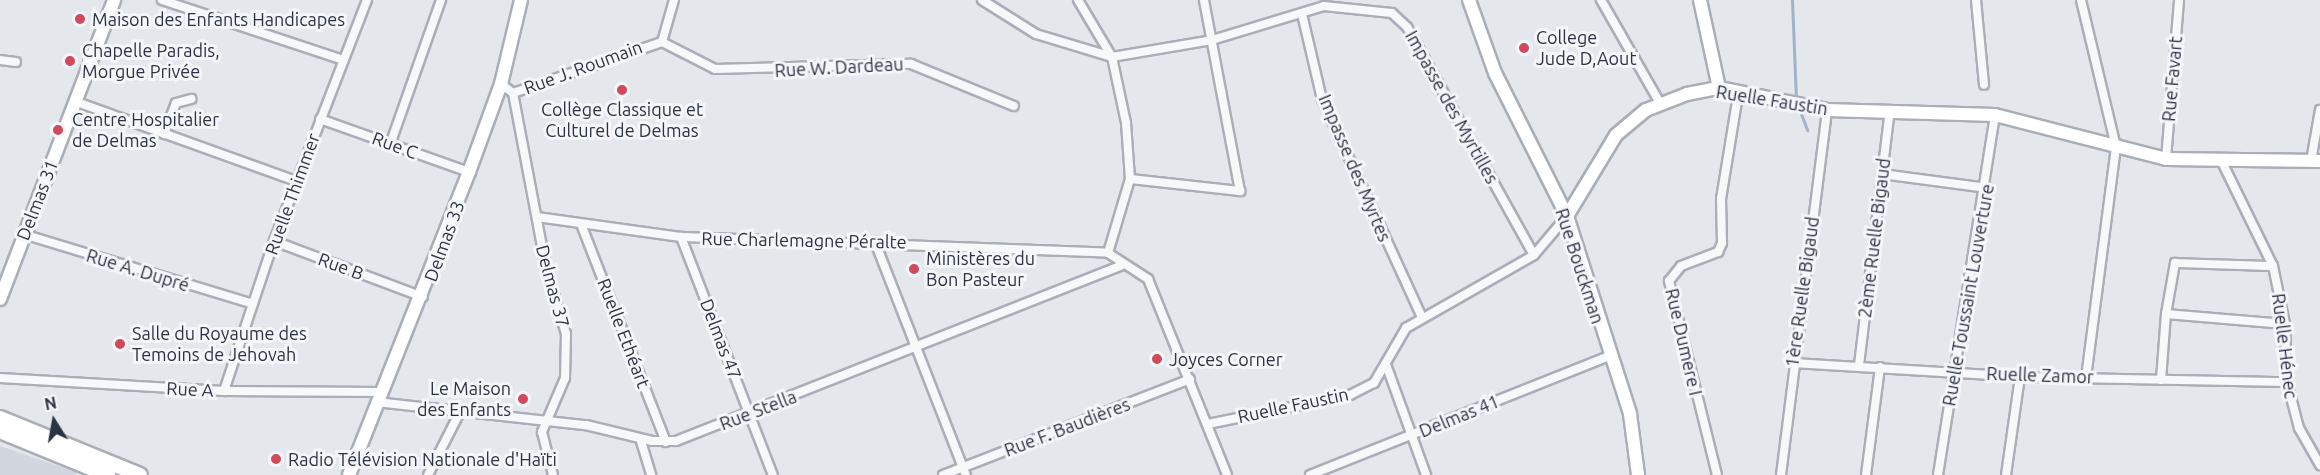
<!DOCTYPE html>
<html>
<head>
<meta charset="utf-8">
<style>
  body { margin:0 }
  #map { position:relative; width:2320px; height:475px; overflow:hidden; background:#e4e7ec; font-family:Ubuntu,sans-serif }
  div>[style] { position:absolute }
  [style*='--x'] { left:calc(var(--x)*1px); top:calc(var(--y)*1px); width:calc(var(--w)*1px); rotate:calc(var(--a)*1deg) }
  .built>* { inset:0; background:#d2d6de }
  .stream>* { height:3px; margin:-1.5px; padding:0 1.5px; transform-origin:1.5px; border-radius:1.5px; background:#9fb4cc }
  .roads { filter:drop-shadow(2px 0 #a9aeb7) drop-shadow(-2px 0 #a9aeb7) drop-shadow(0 2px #a9aeb7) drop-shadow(0 -2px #a9aeb7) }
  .street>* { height:8px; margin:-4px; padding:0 4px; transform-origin:4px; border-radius:4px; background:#f7f8fa }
  .secondary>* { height:12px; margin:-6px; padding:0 6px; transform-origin:6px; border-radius:6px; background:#fff }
  .primary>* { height:14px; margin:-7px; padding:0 7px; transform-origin:7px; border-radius:7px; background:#fff }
  .dots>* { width:16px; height:16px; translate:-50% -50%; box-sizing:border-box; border:3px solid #f4f6f9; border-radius:50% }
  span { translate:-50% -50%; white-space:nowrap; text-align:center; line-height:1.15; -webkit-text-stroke:6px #f4f6f9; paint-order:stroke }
  .poi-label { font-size:18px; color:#2b3445 }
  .left { translate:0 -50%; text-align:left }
  .right { translate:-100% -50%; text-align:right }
  .street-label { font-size:18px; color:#2b3445 }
  .north { position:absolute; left:24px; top:391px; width:60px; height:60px; -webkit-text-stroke:4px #f4f6f9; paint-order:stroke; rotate:349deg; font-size:16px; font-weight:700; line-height:24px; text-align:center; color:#2b3445 }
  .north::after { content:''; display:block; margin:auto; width:21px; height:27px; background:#2b3445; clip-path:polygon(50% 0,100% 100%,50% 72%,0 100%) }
</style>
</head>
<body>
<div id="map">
  <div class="built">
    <i style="clip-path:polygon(0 446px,76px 472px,77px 475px,0 475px)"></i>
  </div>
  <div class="stream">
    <i style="--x:1792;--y:0;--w:100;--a:87.7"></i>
    <i style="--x:1798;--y:106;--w:26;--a:69"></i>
  </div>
  <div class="roads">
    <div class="street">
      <i style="--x:162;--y:0;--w:191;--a:18.3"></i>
      <i style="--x:982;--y:0;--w:64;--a:32.2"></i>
      <i style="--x:1036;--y:34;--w:79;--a:16.8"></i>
      <i style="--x:1112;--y:57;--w:101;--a:-9.6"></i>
      <i style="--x:1212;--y:40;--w:117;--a:-16.9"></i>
      <i style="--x:1324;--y:6;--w:68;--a:5.9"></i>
      <i style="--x:1392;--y:13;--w:21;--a:43"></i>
      <i style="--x:1407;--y:27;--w:261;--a:60.9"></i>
      <i style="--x:1078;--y:0;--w:66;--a:59.2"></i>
      <i style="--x:1112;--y:57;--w:67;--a:78"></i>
      <i style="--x:1126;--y:123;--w:56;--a:85.9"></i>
      <i style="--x:1130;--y:179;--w:77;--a:106.6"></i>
      <i style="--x:1601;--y:0;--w:119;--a:60.2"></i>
      <i style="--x:1976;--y:0;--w:85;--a:84.6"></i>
      <i style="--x:2081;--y:0;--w:151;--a:76.6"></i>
      <i style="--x:2116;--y:147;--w:232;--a:97.4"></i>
      <i style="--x:1302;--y:14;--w:87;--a:76.8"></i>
      <i style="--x:1322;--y:99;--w:240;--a:65.4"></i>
      <i style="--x:662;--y:42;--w:59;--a:27"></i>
      <i style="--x:715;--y:69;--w:196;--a:-1.5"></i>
      <i style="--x:911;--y:64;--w:111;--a:22.2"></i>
      <i style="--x:0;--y:60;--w:16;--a:7"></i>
      <i style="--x:501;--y:84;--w:15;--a:37"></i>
      <i style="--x:513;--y:93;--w:157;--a:-18.9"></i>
      <i style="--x:662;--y:42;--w:44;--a:-74.1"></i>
      <i style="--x:513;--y:93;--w:178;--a:79.3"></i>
      <i style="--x:546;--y:268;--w:69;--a:73.1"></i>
      <i style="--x:566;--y:334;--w:44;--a:91.3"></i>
      <i style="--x:565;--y:378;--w:59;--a:113.1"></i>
      <i style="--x:542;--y:432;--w:44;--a:75.7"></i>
      <i style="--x:74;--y:101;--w:236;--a:19.8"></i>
      <i style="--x:320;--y:119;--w:158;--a:19.6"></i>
      <i style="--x:164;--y:134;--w:33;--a:-69"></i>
      <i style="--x:176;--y:103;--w:16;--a:-15"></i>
      <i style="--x:391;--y:142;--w:151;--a:-70.6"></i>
      <i style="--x:2166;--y:159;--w:160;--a:-85.3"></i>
      <i style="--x:2311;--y:161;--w:52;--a:-80"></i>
      <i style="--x:2222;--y:162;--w:116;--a:63.9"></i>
      <i style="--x:2273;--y:266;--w:59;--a:78.3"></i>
      <i style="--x:2285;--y:324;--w:58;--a:88"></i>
      <i style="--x:2287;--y:382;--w:48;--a:75.4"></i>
      <i style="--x:2299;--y:428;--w:43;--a:60.4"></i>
      <i style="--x:1882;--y:174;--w:106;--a:7.6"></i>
      <i style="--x:1130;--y:179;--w:111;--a:6.2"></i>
      <i style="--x:1240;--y:191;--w:194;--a:-100.7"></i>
      <i style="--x:537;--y:217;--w:145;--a:7.9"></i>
      <i style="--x:681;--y:237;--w:427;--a:2.1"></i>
      <i style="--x:581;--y:224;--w:234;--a:68.7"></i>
      <i style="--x:23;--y:234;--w:240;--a:16.9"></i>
      <i style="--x:681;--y:237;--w:255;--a:68.9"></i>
      <i style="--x:274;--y:241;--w:159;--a:20.6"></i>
      <i style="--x:875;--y:242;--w:250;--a:68.7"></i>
      <i style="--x:1108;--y:253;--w:48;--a:33"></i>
      <i style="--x:1148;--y:279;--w:211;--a:68"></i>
      <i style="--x:2166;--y:314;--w:52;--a:-80"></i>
      <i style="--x:2175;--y:263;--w:98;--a:1.8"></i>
      <i style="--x:1793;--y:363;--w:227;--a:3.5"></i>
      <i style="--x:2020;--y:377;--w:267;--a:1.1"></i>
      <i style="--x:1859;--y:365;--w:257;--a:-83.1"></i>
      <i style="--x:1387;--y:367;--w:115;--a:70.1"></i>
      <i style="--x:0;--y:378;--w:224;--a:3.3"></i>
      <i style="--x:224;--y:391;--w:157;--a:0.4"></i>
      <i style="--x:2161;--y:380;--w:66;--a:-85.7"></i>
      <i style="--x:2166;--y:314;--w:119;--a:4.8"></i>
      <i style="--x:224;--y:391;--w:158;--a:-71.6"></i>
      <i style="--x:274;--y:241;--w:258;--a:-68.9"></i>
      <i style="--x:376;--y:402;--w:211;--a:6.3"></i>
      <i style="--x:586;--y:425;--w:68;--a:13.6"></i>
      <i style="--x:652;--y:441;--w:24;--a:0"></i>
      <i style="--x:676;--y:441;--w:478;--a:-21.5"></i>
      <i style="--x:1208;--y:424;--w:145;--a:-11.5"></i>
      <i style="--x:1350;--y:395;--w:27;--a:-27"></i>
      <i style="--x:1374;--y:383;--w:64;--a:-59.8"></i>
      <i style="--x:1406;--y:328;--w:147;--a:-29.7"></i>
      <i style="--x:1534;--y:255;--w:51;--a:-49.8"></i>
      <i style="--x:640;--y:438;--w:39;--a:73"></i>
      <i style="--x:428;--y:475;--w:71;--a:-63.1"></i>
      <i style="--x:943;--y:475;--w:265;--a:-21.2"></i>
      <i style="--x:1310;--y:475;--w:322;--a:-21.7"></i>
      <i style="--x:1717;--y:475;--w:200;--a:-103.9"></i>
      <i style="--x:1669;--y:281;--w:19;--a:-51"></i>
      <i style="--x:1681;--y:266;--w:40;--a:-21"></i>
      <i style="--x:1718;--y:252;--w:10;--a:-66"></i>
      <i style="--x:1722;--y:243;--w:44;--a:-91.3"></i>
      <i style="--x:1721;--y:199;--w:105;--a:-80.7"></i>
      <i style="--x:1781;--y:475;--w:368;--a:-82.8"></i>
      <i style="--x:1866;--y:475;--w:109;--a:-82.6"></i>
      <i style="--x:1938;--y:475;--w:364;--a:-81"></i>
      <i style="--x:2006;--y:475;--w:99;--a:-81.9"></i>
    </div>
    <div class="secondary">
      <i style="--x:1469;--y:0;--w:77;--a:70.4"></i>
      <i style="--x:1495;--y:73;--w:160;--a:63.3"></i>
      <i style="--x:1567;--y:216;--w:208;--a:72.3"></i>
      <i style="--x:1630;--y:414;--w:62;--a:82.5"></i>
      <i style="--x:1700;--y:0;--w:90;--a:77.8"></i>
      <i style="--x:1567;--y:216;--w:95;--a:-58.8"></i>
      <i style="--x:1616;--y:135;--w:39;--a:-40"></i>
      <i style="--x:1646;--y:110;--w:44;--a:-21.3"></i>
      <i style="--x:1687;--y:94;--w:33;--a:-11"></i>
      <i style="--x:1719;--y:88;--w:110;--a:11.5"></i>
      <i style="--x:1827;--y:110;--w:168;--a:1.7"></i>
      <i style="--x:1995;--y:115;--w:177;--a:14.4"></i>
      <i style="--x:2166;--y:159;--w:154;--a:0.7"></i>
      <i style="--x:0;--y:299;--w:320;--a:-69.1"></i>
      <i style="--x:349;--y:475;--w:326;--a:-68.4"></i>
      <i style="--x:469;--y:172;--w:94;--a:-70"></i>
      <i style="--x:501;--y:84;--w:86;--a:-76.6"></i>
    </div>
    <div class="primary">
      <i style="--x:0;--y:418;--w:151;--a:22.2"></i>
      <i style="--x:0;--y:431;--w:117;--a:22.2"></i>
    </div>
  </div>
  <div class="dots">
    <i style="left:80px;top:19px;background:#d1495b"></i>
    <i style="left:1524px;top:48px;background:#d1495b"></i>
    <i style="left:70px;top:61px;background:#d1495b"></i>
    <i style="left:622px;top:90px;background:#d1495b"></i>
    <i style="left:58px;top:130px;background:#d1495b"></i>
    <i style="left:914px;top:269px;background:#d1495b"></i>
    <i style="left:120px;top:344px;background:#d1495b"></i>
    <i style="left:1157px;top:359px;background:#d1495b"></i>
    <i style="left:523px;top:399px;background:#d1495b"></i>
    <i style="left:276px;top:459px;background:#d1495b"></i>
  </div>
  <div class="poi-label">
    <span class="left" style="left:92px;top:19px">Maison des Enfants Handicapes</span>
    <span class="left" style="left:1536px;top:48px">College<br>Jude D,Aout</span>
    <span class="left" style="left:82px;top:61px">Chapelle Paradis,<br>Morgue Privée</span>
    <span style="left:622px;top:120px">Collège Classique et<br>Culturel de Delmas</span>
    <span class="left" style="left:72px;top:130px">Centre Hospitalier<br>de Delmas</span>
    <span class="left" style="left:926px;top:269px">Ministères du<br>Bon Pasteur</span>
    <span class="left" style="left:132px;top:344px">Salle du Royaume des<br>Temoins de Jehovah</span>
    <span class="left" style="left:1169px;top:359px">Joyces Corner</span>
    <span class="right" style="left:511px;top:399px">Le Maison<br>des Enfants</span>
    <span class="left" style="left:288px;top:459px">Radio Télévision Nationale d'Haïti</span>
  </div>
  <div class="street-label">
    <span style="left:583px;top:67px;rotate:-20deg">Rue J. Roumain</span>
    <span style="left:839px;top:67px;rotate:-3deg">Rue W. Dardeau</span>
    <span style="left:2172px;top:79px;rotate:-85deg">Rue Favart</span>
    <span style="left:1772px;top:100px;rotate:9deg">Ruelle Faustin</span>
    <span style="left:1452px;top:107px;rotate:61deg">Impasse des Myrtilles</span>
    <span style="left:395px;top:145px;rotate:20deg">Rue C</span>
    <span style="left:1355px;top:168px;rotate:67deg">Impasse des Myrtes</span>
    <span style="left:292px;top:194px;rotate:-70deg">Ruelle Thimmer</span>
    <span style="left:37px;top:200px;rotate:-69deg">Delmas 31</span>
    <span style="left:1874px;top:238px;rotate:-83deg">2ème Ruelle Bigaud</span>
    <span style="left:804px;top:240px;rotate:1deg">Rue Charlemagne Péralte</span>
    <span style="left:444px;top:241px;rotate:-70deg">Delmas 33</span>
    <span style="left:341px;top:266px;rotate:20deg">Rue B</span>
    <span style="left:1580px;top:266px;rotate:72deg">Rue Bouckman</span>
    <span style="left:138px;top:270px;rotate:17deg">Rue A. Dupré</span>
    <span style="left:553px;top:286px;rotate:75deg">Delmas 37</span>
    <span style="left:1802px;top:292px;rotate:-82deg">1ère Ruelle Bigaud</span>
    <span style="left:1968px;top:295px;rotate:-80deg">Ruelle Toussaint Louverture</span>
    <span style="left:624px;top:333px;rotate:69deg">Ruelle Ethéart</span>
    <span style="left:721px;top:339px;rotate:69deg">Delmas 47</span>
    <span style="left:1684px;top:342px;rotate:77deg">Rue Dumere I</span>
    <span style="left:2285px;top:346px;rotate:83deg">Ruelle Hénec</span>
    <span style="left:2040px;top:375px;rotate:2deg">Ruelle Zamor</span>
    <span style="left:190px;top:389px;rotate:3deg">Rue A</span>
    <span style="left:1293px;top:405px;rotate:-12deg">Ruelle Faustin</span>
    <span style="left:758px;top:410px;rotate:-21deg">Rue Stella</span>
    <span style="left:1459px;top:416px;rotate:-22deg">Delmas 41</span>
    <span style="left:1067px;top:427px;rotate:-21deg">Rue F. Baudières</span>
  </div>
  <div class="north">N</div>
</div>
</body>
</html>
